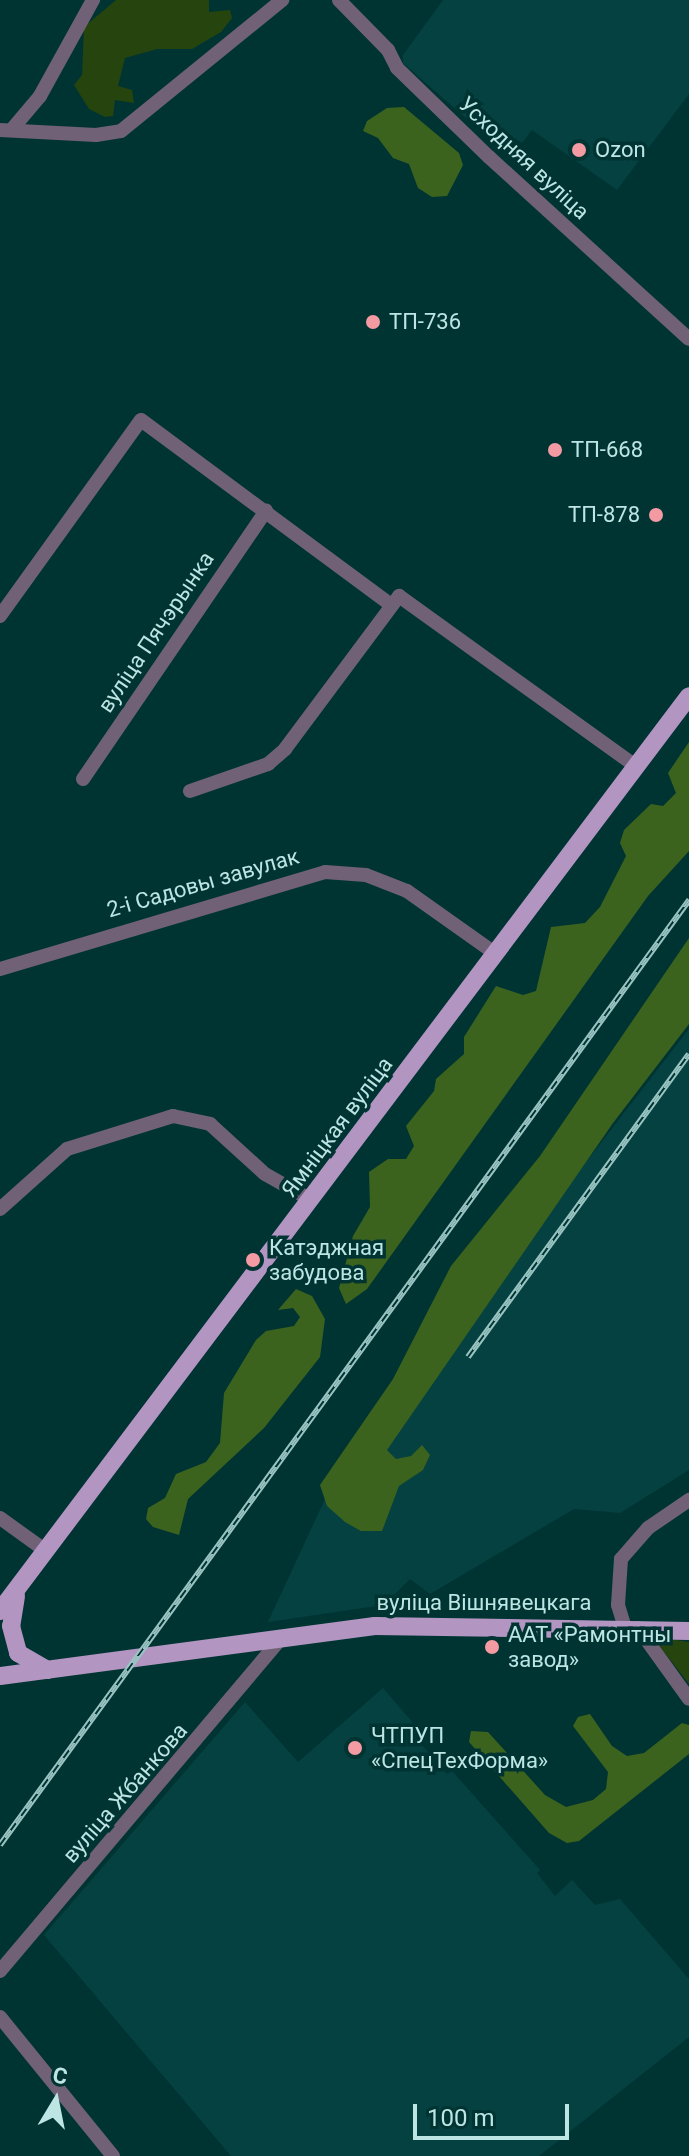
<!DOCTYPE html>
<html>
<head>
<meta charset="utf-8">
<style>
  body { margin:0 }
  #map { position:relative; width:689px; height:2156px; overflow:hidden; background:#003433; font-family:Roboto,sans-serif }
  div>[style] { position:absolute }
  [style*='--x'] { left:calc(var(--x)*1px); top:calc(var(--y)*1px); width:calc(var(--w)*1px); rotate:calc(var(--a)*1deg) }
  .built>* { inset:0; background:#044140 }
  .green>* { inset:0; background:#26440d }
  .forest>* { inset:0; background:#3c631e }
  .minor>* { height:14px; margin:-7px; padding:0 7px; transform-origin:7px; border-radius:7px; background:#706177 }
  .major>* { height:18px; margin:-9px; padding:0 9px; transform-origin:9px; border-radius:9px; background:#b395c2 }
  .rail>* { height:6px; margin-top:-3px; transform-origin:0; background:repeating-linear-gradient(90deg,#003433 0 9px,#99c4c2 0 18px); box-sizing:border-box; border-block:2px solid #99c4c2 }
  .dots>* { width:22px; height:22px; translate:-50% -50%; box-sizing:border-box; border:4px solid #003433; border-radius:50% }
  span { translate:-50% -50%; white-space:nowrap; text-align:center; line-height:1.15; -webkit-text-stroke:7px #003433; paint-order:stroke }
  .poi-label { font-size:22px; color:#bce5e3 }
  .left { translate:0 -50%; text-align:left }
  .right { translate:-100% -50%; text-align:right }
  .street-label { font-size:22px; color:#bce5e3 }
  .north { position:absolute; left:16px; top:2060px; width:80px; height:80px; -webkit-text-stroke:6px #003433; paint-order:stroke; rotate:10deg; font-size:22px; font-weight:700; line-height:32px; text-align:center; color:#bce5e3 }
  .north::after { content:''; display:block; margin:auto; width:28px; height:36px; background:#bce5e3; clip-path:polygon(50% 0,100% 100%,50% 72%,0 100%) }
  .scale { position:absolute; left:413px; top:2104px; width:156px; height:36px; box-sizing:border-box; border:4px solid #bce5e3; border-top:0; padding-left:10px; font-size:24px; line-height:28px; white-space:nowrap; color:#bce5e3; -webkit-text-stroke:6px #003433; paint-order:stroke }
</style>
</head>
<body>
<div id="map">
  <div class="built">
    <i style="clip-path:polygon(443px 0,689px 0,689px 94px,617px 190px,532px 130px,522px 143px,500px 129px,491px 140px,403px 63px,403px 55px)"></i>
    <i style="clip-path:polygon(689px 1029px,689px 1470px,620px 1513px,574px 1509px,430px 1594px,410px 1579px,384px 1605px,268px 1622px,325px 1499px)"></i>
    <i style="clip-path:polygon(383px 1688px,420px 1731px,415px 1737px,447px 1774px,452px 1771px,540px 1870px,537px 1873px,555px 1896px,572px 1880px,595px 1905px,620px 1899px,689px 1979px,689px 2037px,539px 2156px,231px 2156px,44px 1935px,245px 1702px,298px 1762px)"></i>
  </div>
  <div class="green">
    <i style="clip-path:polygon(116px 0,209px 0,209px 12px,230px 10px,232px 18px,221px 32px,192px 49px,157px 49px,125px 58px,118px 86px,132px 90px,134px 103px,115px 100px,113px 116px,105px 117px,89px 109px,74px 85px,82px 75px,84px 27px)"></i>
    <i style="clip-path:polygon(662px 1638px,689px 1642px,689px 1684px,657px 1643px)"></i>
  </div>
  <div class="forest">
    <i style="clip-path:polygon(404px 107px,459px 153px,463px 165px,447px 196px,432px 197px,418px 188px,409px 164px,393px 158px,378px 138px,363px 131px,367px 121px,387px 108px)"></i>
    <i style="clip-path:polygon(689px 742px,689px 851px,648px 896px,367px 1289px,346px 1304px,339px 1288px,353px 1236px,370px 1207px,369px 1172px,388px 1159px,406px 1159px,414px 1146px,406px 1126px,434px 1091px,436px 1079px,464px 1054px,464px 1037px,496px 986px,523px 995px,536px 991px,551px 927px,585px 923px,600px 907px,626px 856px,620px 843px,624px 830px,651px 804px,663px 806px,676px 793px,668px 773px)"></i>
    <i style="clip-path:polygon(689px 938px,689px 1024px,613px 1123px,387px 1450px,396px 1459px,411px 1456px,422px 1445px,430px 1455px,423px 1470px,399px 1486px,382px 1531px,361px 1531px,345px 1522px,327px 1506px,320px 1485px,393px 1379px,451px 1266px,540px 1156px)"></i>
    <i style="clip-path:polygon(296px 1289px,312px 1296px,325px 1319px,320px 1357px,264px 1428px,188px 1499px,179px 1535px,153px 1527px,146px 1519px,148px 1508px,165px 1498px,176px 1474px,206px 1462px,220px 1443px,224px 1393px,256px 1340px,266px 1331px,294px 1326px,300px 1317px,293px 1308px,278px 1310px)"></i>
    <i style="clip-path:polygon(590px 1714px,612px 1746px,627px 1756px,644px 1753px,682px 1723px,689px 1725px,689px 1754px,579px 1841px,567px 1843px,549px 1833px,469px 1742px,471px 1731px,488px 1732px,545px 1795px,566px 1807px,593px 1800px,606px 1789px,608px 1772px,573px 1726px,578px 1717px)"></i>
  </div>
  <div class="minor">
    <i style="--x:339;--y:0;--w:70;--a:45.6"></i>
    <i style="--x:388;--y:50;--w:20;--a:63"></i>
    <i style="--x:397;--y:68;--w:128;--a:44.1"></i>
    <i style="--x:489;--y:157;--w:270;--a:42.3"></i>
    <i style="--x:13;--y:128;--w:42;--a:-49.8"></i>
    <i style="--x:40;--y:96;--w:110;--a:-61.1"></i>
    <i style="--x:0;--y:130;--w:96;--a:3"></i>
    <i style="--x:96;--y:135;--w:25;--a:-9"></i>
    <i style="--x:121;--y:131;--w:208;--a:-39.1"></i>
    <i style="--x:0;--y:616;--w:241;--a:-54.3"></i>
    <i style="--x:141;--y:420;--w:311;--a:36.5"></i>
    <i style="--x:83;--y:779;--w:325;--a:-55.7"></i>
    <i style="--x:190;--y:791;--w:83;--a:-19.1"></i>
    <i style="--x:268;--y:764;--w:23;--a:-41"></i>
    <i style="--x:285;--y:749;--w:191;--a:-53.3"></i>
    <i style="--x:399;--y:596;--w:292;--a:35.7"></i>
    <i style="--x:0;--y:969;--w:339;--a:-16.6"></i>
    <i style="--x:325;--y:872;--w:41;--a:4.2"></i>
    <i style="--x:366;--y:875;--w:44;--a:21.3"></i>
    <i style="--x:407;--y:891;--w:109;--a:35.3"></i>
    <i style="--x:0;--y:1209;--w:90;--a:-41.8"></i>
    <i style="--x:67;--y:1149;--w:111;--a:-17.3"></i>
    <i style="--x:173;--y:1116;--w:38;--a:12"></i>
    <i style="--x:210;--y:1124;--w:74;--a:42.3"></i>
    <i style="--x:265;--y:1174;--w:53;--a:29.5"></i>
    <i style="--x:0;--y:1518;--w:57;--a:35.7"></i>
    <i style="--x:625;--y:1628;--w:24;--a:-107"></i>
    <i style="--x:618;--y:1605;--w:46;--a:-86.3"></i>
    <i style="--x:621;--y:1559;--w:41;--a:-48.9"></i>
    <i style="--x:648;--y:1528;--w:50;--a:-34.3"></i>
    <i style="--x:638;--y:1628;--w:87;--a:54.3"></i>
    <i style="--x:0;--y:1971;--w:432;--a:-49.8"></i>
    <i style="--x:0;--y:2017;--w:179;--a:50.9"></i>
  </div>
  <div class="major">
    <i style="--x:16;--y:1596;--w:30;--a:99"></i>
    <i style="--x:11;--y:1626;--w:28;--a:75"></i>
    <i style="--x:18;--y:1653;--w:34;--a:30"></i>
    <i style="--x:0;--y:1611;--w:1145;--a:-53.02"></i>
    <i style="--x:0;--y:1676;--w:378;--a:-7.6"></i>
    <i style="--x:375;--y:1626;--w:314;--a:0.9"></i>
  </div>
  <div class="rail">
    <i style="--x:468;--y:1357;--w:375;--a:-53.9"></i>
    <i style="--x:0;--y:1845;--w:1170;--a:-53.9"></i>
  </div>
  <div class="dots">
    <i style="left:579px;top:150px;background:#f49aa2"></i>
    <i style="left:373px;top:322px;background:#f49aa2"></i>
    <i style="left:555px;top:450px;background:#f49aa2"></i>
    <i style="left:656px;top:515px;background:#f49aa2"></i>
    <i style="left:253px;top:1260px;background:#f49aa2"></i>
    <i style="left:492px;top:1647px;background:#f49aa2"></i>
    <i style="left:355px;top:1748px;background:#f49aa2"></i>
  </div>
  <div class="poi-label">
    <span class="left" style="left:595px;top:150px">Ozon</span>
    <span class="left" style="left:389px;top:322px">ТП-736</span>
    <span class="left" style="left:571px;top:450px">ТП-668</span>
    <span class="right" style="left:640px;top:515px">ТП-878</span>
    <span class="left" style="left:269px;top:1260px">Катэджная<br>забудова</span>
    <span class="left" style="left:508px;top:1647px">ААТ «Рамонтны<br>завод»</span>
    <span class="left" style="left:371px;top:1748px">ЧТПУП<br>«СпецТехФорма»</span>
  </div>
  <div class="street-label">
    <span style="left:524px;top:158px;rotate:43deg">Усходняя вуліца</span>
    <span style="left:156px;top:632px;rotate:-56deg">вуліца Пячэрынка</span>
    <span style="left:203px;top:883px;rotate:-16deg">2-і Садовы завулак</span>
    <span style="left:337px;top:1127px;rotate:-53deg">Ямніцкая вуліца</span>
    <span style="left:484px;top:1603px">вуліца Вішнявецкага</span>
    <span style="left:125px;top:1793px;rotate:-49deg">вуліца Жбанкова</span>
  </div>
  <div class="north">С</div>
  <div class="scale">100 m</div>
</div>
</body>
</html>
